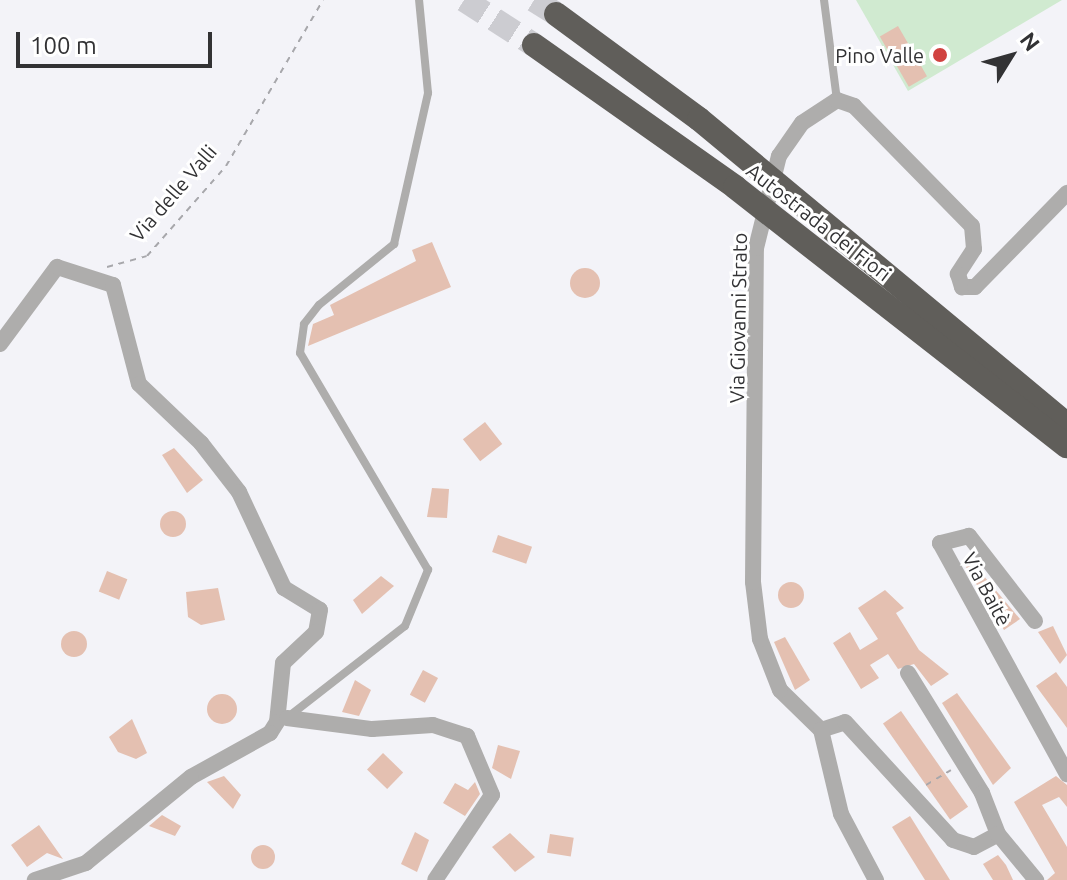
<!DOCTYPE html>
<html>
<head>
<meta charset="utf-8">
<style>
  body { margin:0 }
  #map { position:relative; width:1067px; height:880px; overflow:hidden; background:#f3f3f8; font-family:Ubuntu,sans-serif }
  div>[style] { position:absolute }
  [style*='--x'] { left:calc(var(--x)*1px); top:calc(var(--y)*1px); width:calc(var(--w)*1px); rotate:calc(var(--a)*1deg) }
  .green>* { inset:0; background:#d0ead0 }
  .building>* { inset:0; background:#e4c0b1; transform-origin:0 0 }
  .round { border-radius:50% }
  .motorway-tunnel>* { height:24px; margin-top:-12px; transform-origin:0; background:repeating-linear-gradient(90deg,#ccccd1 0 24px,transparent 0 36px) }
  .path>* { height:2px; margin-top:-1px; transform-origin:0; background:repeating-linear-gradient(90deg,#a7a7ab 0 6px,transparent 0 12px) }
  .service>* { height:8px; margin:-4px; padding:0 4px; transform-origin:4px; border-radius:4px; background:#aeadac }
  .minor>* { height:16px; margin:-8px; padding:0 8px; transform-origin:8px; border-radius:8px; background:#aeadac }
  .motorway>* { height:24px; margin:-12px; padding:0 12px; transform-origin:12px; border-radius:12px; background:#605e5a }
  .dots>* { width:22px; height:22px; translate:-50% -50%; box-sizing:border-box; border:4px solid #fff; border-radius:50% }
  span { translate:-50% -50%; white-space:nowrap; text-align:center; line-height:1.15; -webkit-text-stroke:6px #fff; paint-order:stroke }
  .poi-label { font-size:20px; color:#323234 }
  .right { translate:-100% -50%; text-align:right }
  .street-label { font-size:20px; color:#323234 }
  .north { position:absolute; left:971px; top:16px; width:80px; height:80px; -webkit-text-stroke:6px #fff; paint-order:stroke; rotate:53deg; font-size:22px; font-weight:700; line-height:32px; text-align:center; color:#323234 }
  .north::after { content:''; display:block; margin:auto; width:28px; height:36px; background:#323234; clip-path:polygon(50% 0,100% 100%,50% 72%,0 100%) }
  .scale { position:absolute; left:16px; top:32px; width:196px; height:36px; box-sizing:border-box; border:4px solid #323234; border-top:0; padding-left:10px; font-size:24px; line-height:28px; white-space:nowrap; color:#323234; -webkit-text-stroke:6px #fff; paint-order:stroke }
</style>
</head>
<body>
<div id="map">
  <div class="green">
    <i style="clip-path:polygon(856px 0,1062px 0,908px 91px)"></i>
  </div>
  <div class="building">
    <i style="left:898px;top:26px;width:58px;height:21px;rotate:60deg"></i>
    <i style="clip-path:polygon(432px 242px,451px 287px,308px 346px,313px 324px,334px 315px,330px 305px,416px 261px,412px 250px)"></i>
    <i class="round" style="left:570px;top:268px;width:30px;height:30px"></i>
    <i style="left:485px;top:422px;width:28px;height:28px;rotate:52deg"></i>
    <i style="clip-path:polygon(174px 448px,203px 480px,187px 493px,162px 455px)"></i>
    <i style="clip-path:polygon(432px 488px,449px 489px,447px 518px,427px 517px)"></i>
    <i class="round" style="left:160px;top:511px;width:26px;height:26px"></i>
    <i style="left:498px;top:535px;width:36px;height:18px;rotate:19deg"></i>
    <i style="clip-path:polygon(972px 562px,1020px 619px,1004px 630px,966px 567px)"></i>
    <i style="left:107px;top:571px;width:22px;height:22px;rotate:22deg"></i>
    <i style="clip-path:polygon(381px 576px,394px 586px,362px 614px,353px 600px)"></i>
    <i class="round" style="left:778px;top:582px;width:26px;height:26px"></i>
    <i style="clip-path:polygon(218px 588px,225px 620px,201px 625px,188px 617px,186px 592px)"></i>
    <i style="clip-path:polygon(885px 590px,904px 608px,896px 613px,919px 650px,949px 674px,931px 686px,914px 664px,898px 669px,888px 654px,870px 665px,879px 678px,861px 689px,833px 643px,850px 632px,860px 650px,878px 639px,858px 608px)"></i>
    <i style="clip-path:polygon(1053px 626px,1067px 655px,1060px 664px,1038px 632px)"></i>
    <i class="round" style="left:61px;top:631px;width:26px;height:26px"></i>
    <i style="clip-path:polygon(785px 637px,810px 680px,795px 690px,774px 642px)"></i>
    <i style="left:423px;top:670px;width:17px;height:28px;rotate:28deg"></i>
    <i style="clip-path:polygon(1056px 672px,1067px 687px,1067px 728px,1036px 686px)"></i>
    <i style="clip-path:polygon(355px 680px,371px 690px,359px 716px,342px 712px)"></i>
    <i style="clip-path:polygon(957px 693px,1011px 768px,993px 785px,942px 703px)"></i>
    <i class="round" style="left:207px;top:694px;width:30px;height:30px"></i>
    <i style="left:901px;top:711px;width:117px;height:22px;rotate:55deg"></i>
    <i style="clip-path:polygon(132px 719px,147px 753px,136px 759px,118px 752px,109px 737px)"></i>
    <i style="clip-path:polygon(498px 745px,520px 751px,511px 779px,492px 768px)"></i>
    <i style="left:383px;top:753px;width:28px;height:23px;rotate:44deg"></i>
    <i style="clip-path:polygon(224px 776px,241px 795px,233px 809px,207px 782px)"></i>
    <i style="clip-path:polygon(1056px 776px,1067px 785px,1067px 807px,1059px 797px,1042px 805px,1067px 847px,1067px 880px,1047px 880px,1055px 873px,1014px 802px)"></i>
    <i style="clip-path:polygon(475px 782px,480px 794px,465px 816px,443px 803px,455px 783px,468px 790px)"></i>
    <i style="clip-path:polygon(162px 815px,181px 826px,175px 836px,149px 826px)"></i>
    <i style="clip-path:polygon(910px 816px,950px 880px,925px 880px,892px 827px)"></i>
    <i style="clip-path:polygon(39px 825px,63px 859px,47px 853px,27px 867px,11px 845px)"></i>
    <i style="clip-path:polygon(415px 832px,429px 840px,417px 872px,401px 864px)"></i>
    <i style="clip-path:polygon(510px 833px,535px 857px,515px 872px,492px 847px)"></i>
    <i style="left:550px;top:834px;width:24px;height:19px;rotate:9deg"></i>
    <i class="round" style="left:251px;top:845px;width:24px;height:24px"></i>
    <i style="clip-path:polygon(998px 855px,1006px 865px,1013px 880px,993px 880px,983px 864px)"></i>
  </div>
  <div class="motorway-tunnel">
    <i style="--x:464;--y:0;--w:83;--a:32.7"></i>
    <i style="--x:534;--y:0;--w:26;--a:32"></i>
  </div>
  <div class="path">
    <i style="--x:107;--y:267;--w:41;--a:-15.4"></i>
    <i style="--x:147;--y:256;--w:120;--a:-48.7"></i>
    <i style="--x:226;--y:166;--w:192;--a:-59.7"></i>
    <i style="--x:926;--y:785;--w:29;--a:-31"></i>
  </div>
  <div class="service">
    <i style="--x:824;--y:0;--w:101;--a:82.6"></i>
    <i style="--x:288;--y:717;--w:148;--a:-37.9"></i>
    <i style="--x:405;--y:626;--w:61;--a:-67.7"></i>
    <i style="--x:428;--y:570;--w:252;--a:-120.5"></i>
    <i style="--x:300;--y:353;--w:29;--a:-82"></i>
    <i style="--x:304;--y:324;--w:24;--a:-52"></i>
    <i style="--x:319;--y:305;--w:97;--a:-39.1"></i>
    <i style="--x:394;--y:244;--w:155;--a:-77.3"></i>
    <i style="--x:428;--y:93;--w:93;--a:-95.5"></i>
  </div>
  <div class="minor">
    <i style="--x:0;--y:344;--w:96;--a:-53.5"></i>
    <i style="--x:57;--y:267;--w:59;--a:17.8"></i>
    <i style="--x:113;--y:285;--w:102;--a:75.3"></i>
    <i style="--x:139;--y:384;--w:86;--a:43.6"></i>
    <i style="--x:201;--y:443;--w:62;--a:52.2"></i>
    <i style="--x:239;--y:492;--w:106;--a:64.9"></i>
    <i style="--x:284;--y:588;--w:42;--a:31.4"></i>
    <i style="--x:320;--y:610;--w:22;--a:100"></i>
    <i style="--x:316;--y:632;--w:45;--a:136.8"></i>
    <i style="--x:283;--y:663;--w:59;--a:95.8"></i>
    <i style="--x:277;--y:722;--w:13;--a:122"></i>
    <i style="--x:270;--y:733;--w:90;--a:150.9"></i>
    <i style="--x:191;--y:777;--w:136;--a:140.7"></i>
    <i style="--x:86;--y:863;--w:54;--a:161.6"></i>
    <i style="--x:1035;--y:621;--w:108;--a:-127.8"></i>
    <i style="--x:969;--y:536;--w:30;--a:166"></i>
    <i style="--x:940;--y:543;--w:264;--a:61.2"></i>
    <i style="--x:908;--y:673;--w:141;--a:58.3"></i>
    <i style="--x:982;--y:793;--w:44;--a:68.7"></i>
    <i style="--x:287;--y:718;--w:86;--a:7.4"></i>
    <i style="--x:372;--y:729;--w:61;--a:-3.8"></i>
    <i style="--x:433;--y:725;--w:36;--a:18"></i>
    <i style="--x:467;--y:736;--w:64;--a:67"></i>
    <i style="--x:492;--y:795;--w:102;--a:123.8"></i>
    <i style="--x:821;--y:730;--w:57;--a:-135.7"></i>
    <i style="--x:780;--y:690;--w:55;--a:-111.4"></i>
    <i style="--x:760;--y:639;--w:57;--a:-97"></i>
    <i style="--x:753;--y:582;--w:334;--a:-89.5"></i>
    <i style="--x:756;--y:248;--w:95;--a:-76"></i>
    <i style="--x:779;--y:156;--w:40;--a:-55.1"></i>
    <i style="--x:802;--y:123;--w:42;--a:-33.3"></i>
    <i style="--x:837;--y:100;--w:18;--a:19"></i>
    <i style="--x:854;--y:106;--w:168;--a:45.5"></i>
    <i style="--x:972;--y:226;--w:23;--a:85"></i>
    <i style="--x:974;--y:249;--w:30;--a:123"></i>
    <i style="--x:958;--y:274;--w:14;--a:73"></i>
    <i style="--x:962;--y:287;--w:13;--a:0"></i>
    <i style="--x:975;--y:287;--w:132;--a:-45.6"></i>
    <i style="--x:821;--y:730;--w:25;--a:-18"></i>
    <i style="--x:845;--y:722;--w:160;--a:47.5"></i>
    <i style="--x:953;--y:840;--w:22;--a:18"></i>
    <i style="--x:974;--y:847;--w:27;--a:-28"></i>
    <i style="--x:998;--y:834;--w:60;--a:50.4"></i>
    <i style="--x:821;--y:730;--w:86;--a:76.6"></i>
    <i style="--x:841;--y:814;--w:75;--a:62.1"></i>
  </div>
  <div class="motorway">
    <i style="--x:556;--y:14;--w:177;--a:36.3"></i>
    <i style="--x:699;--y:119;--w:478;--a:39.7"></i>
    <i style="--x:534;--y:45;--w:246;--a:35.2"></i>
    <i style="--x:735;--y:187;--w:421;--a:38"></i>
  </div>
  <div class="dots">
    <i style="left:940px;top:55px;background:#d14240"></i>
  </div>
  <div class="poi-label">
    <span class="right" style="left:924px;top:55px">Pino Valle</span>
  </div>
  <div class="street-label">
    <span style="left:173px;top:193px;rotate:-49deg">Via delle Valli</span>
    <span style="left:819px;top:222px;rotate:38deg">Autostrada dei Fiori</span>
    <span style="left:738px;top:318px;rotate:-89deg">Via Giovanni Strato</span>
    <span style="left:987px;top:589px;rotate:62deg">Via Baitè</span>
  </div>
  <div class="north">N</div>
  <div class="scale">100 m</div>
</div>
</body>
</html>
